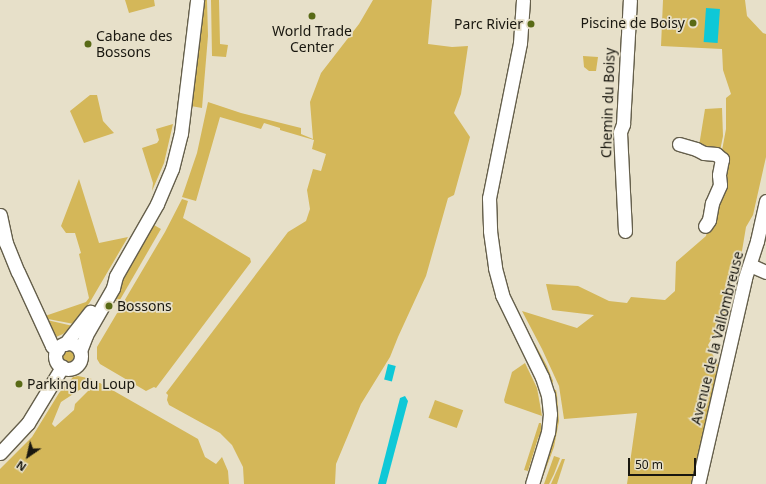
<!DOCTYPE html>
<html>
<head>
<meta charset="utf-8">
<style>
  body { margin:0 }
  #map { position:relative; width:766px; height:484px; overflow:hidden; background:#e7e0c9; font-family:"Noto Sans",sans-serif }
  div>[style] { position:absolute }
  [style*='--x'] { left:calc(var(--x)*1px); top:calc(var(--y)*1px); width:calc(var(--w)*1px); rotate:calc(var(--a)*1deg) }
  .green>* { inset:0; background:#d4b759; transform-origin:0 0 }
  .round { border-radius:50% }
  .water>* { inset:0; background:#0ec8d7; transform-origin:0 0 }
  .roads { filter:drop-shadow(1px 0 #655f4b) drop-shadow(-1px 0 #655f4b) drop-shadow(0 1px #655f4b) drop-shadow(0 -1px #655f4b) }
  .minor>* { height:13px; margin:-6.5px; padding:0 6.5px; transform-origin:6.5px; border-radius:6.5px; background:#fff }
  .minor>.ring { margin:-6.5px; padding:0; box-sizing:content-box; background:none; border:13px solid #fff; border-radius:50% }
  .dots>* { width:11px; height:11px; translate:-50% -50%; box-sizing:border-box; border:2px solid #e7e0c9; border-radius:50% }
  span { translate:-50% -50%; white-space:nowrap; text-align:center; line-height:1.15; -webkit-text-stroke:3.5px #e7e0c9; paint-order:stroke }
  .poi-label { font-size:14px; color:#19170f }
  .right { translate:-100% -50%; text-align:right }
  .left { translate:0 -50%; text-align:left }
  .street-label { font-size:14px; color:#19170f }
  .north { position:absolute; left:8px; top:436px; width:40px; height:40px; -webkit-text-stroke:3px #e7e0c9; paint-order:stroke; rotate:214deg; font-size:11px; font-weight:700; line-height:16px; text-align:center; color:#19170f }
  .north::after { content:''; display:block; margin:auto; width:14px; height:18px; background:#19170f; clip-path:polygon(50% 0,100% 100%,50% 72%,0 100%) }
  .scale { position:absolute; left:628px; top:458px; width:68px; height:18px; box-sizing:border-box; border:2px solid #19170f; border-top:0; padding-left:5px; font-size:12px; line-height:14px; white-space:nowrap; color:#19170f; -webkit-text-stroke:3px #e7e0c9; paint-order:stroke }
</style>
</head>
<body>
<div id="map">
  <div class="green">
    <i style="clip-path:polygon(125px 0,154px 0,155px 6px,129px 13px)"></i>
    <i style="clip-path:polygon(202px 0,207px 0,208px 36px,202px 108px,191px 106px)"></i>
    <i style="clip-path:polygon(211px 0,219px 0,220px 44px,228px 45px,226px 57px,212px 56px)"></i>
    <i style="clip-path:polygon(373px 0,432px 0,428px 44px,452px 47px,468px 46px,461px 94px,454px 113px,470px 137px,454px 195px,448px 198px,426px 276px,398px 337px,390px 357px,361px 404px,336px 464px,335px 484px,244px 484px,243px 467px,232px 445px,220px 433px,169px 405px,167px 400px,168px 395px,166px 393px,288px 232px,306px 221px,310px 209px,307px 190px,313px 169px,321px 171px,326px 154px,312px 149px,314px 140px,280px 130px,280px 128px,264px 123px,261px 129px,220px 117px,196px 201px,182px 197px,197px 153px,208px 102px,241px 113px,301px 128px,301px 134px,313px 139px,310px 102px,321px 73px,359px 24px)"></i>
    <i style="clip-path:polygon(663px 0,745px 0,747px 16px,763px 33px,766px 34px,766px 157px,753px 215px,746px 227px,741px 257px,724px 306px,726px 314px,708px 345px,719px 367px,693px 484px,627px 484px,637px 413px,564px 419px,559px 386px,542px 349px,522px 311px,577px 328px,594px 315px,552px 310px,546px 284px,578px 286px,609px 301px,627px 303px,631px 297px,665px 300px,675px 291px,676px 262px,706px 236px,726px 129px,726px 98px,731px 94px,723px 70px,722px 49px,661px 46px)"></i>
    <i style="clip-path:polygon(583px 56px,598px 57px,596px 71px,589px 71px,584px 67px)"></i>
    <i style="clip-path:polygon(90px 95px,97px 95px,103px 121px,114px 133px,84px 143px,70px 111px)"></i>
    <i style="clip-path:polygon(722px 108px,723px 136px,720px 151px,699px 146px,705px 109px)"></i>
    <i style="clip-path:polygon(173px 124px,164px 163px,152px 191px,153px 183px,142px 148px,157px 143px,159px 140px,156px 129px)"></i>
    <i style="clip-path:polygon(79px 179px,99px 243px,128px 237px,90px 302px,74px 324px,48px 319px,45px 316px,86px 302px,89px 298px,79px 254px,81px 253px,75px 233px,66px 233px,61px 226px)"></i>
    <i style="clip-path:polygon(182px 199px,188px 201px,183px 218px,250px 258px,251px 262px,156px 388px,154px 387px,146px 391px,100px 364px,97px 359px,97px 347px,165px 232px)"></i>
    <i style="left:154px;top:225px;width:8px;height:85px;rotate:30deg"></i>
    <i style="clip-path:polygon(47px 320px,73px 326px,63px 334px,56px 337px)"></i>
    <i style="clip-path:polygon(531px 342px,535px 344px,547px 366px,553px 381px,552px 384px)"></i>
    <i class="round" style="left:62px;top:350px;width:12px;height:12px"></i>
    <i style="clip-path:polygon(525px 363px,537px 388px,542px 416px,505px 403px,504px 400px,512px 372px)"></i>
    <i style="clip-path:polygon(78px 376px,92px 379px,84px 387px,61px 402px,52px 424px,55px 427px,74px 410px,75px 404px,96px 383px,100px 383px,198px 439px,205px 457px,216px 464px,222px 457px,228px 471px,229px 484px,0 484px,0 469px,32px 437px,59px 393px,73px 377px)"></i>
    <i style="clip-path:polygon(552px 390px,556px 390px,557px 395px,559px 421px,554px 447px,541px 482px,538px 481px,554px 435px)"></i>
    <i style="left:435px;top:400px;width:30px;height:19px;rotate:20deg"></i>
    <i style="clip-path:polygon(539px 423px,541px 423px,541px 429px,543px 430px,538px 438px,528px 471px,524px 470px)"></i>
    <i style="clip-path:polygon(554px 456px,560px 458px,554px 474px,549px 484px,544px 484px)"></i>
    <i style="clip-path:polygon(562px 459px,565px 459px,557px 484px,551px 484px)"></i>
  </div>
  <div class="water">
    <i style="left:706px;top:8px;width:14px;height:34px;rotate:4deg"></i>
    <i style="left:388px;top:364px;width:8px;height:16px;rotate:14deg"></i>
    <i style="clip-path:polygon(405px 396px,408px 401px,386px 484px,378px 484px,400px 398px)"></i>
  </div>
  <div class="roads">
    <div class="minor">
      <i style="--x:523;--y:0;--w:43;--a:94"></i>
      <i style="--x:520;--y:43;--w:158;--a:101.3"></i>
      <i style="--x:489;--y:198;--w:33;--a:88"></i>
      <i style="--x:490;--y:231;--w:37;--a:82"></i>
      <i style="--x:495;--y:268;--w:28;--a:75"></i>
      <i style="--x:502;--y:295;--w:91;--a:64"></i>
      <i style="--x:542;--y:377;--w:19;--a:72"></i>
      <i style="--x:548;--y:395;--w:19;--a:84"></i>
      <i style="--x:550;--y:414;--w:18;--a:96"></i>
      <i style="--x:548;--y:432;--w:54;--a:107.1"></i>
      <i style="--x:679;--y:144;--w:18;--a:16"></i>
      <i style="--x:696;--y:149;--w:9;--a:27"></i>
      <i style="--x:704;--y:153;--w:12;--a:5"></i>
      <i style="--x:716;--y:154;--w:8;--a:40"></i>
      <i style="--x:722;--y:159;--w:16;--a:101"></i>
      <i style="--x:719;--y:175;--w:10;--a:84"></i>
      <i style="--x:720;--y:185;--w:20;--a:114"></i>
      <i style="--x:712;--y:203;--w:17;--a:100"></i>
      <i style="--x:709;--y:220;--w:7;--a:124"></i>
      <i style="--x:0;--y:215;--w:29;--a:78"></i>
      <i style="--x:6;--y:243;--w:31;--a:68"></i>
      <i style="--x:18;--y:272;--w:81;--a:65.3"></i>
      <i style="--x:52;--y:346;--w:7;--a:34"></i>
      <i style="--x:625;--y:231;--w:99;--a:-92.9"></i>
      <i style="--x:620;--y:132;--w:9;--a:-69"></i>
      <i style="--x:623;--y:124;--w:124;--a:-86.8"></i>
      <i style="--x:750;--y:265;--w:17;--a:24"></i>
      <i class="ring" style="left:55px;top:343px;width:13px;height:13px"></i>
      <i style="--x:65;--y:344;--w:41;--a:-52"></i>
      <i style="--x:80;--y:351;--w:17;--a:-69"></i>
      <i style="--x:86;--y:335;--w:54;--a:-60.1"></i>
      <i style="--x:113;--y:288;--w:12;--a:-76"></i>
      <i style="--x:116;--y:276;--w:83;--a:-60.3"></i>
      <i style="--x:157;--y:204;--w:38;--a:-67"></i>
      <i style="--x:172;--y:169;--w:37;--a:-76"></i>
      <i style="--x:181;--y:133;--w:134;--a:-83.1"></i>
      <i style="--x:0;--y:453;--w:41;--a:-47"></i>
      <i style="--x:28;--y:423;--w:66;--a:-58.7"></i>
      <i style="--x:698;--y:484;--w:211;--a:-77.1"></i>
      <i style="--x:745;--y:278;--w:39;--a:-72"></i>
      <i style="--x:757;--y:241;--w:41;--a:-77.3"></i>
    </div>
  </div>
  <div class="dots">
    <i style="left:312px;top:16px;background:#596a16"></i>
    <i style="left:693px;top:23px;background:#596a16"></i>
    <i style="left:531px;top:24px;background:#596a16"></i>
    <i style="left:88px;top:44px;background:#596a16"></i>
    <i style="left:109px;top:306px;background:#596a16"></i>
    <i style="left:19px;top:384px;background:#596a16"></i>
  </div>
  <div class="poi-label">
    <span class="right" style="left:685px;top:23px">Piscine de Boisy</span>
    <span class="right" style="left:523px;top:24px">Parc Rivier</span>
    <span style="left:312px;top:39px">World Trade<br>Center</span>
    <span class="left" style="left:96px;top:44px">Cabane des<br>Bossons</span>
    <span class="left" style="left:117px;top:306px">Bossons</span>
    <span class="left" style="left:27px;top:384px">Parking du Loup</span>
  </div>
  <div class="street-label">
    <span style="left:608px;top:103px;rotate:-88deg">Chemin du Boisy</span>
    <span style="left:717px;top:338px;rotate:-76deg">Avenue de la Vallombreuse</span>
  </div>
  <div class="north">N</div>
  <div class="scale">50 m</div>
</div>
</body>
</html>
